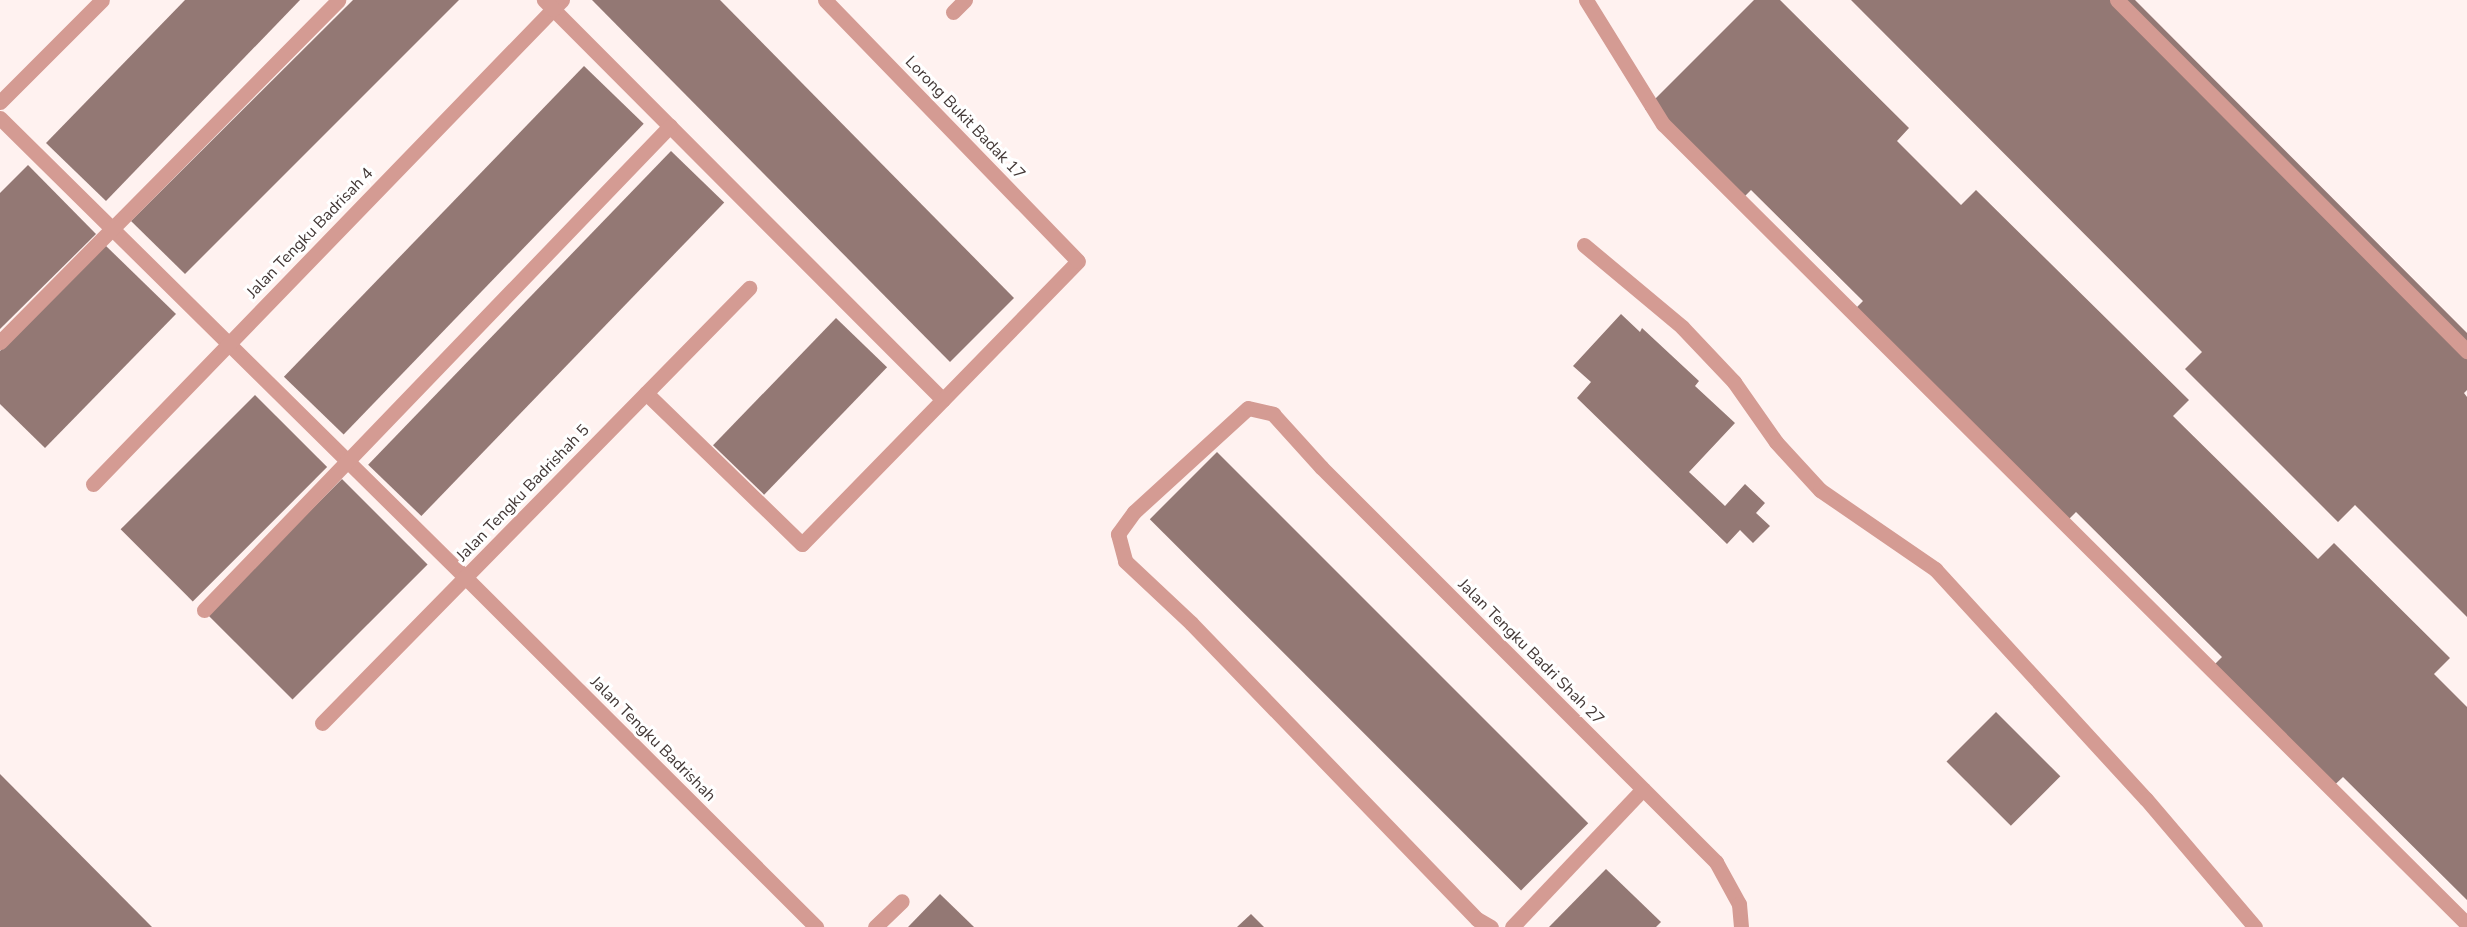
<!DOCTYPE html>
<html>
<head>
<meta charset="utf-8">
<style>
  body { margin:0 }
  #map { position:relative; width:2467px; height:927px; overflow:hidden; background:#fff2f0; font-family:"Nunito Sans",sans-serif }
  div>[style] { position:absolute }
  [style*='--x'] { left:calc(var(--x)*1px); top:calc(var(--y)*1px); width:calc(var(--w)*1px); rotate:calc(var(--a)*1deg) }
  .building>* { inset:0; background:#937874; transform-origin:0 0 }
  .service>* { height:15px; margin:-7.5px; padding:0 7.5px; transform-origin:7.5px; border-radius:7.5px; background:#d49b93 }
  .minor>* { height:15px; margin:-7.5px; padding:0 7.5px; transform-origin:7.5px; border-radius:7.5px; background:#d49b93 }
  span { translate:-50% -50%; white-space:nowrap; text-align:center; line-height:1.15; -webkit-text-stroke:6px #fff; paint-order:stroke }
  .street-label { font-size:16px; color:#433836 }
</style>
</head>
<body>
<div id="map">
  <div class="building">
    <i style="clip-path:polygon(185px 0,300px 0,106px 201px,46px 143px)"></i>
    <i style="clip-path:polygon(353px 0,459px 0,185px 274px,131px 221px)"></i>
    <i style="clip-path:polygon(592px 0,720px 0,1014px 298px,950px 362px)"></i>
    <i style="clip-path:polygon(1754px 0,1780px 0,1909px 128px,1897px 141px,1961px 205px,1976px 190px,2189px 400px,2173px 416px,2318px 559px,2334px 543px,2450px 658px,2434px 674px,2467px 707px,2467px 900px,2343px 777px,2326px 793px,2206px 673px,2222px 657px,2076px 512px,2062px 526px,1849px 315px,1863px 301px,1751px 190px,1739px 202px,1645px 109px)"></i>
    <i style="clip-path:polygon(1851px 0,2135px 0,2467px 333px,2467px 390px,2464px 393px,2467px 397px,2467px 617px,2355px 505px,2338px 522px,2185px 369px,2202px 352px)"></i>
    <i style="left:584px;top:66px;width:83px;height:432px;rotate:44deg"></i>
    <i style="left:671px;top:151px;width:74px;height:436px;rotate:44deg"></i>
    <i style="clip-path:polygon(28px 165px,96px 234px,0 329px,0 193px)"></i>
    <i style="clip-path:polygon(104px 244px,176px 314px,45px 448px,0 404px,0 351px)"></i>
    <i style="clip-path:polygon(1621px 314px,1640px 332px,1642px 328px,1699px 381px,1695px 386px,1735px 423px,1689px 472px,1725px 506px,1745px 484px,1765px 503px,1756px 513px,1770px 526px,1753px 543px,1740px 530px,1727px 544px,1577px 398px,1591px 382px,1573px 366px)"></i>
    <i style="left:836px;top:318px;width:71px;height:177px;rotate:44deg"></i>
    <i style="left:255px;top:395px;width:102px;height:190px;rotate:45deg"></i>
    <i style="left:1217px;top:452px;width:525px;height:95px;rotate:45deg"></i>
    <i style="left:342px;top:479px;width:121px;height:191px;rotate:45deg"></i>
    <i style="left:1996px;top:712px;width:91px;height:70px;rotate:45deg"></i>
    <i style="clip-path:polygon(0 774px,152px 927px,0 927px)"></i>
    <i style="clip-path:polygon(1606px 869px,1661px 922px,1656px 927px,1549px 927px)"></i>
    <i style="clip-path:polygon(940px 894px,974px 927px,908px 927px)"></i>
    <i style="clip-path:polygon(1251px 914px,1264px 927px,1237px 927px)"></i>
  </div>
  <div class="service">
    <i style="--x:562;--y:0;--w:13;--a:135"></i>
    <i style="--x:553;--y:9;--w:552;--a:45.07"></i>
    <i style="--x:1586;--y:0;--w:146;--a:58.2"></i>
    <i style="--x:1663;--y:124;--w:1134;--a:44.86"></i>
    <i style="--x:2117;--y:0;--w:496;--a:45.1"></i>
    <i style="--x:0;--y:118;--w:653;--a:44.63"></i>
    <i style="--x:1584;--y:245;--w:128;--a:39.9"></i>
    <i style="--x:1682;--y:327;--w:76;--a:46.6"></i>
    <i style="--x:1734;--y:382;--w:73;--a:55"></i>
    <i style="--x:1776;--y:442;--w:65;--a:47.5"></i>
    <i style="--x:1820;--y:490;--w:140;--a:34.5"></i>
    <i style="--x:1935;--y:569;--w:312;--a:47.5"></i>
    <i style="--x:2146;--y:799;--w:168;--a:49.6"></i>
    <i style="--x:0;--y:342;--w:481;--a:-45.3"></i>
    <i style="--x:646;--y:393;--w:217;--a:44.1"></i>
    <i style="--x:802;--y:544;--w:395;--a:-45.7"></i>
    <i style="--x:1118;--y:534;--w:28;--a:75"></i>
    <i style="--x:1125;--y:561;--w:91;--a:43.2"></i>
    <i style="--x:1191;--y:623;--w:412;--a:46"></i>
    <i style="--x:1477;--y:919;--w:16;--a:30"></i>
    <i style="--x:204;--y:610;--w:672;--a:-46.09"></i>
    <i style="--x:1512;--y:927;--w:190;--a:-46.5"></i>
  </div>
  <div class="minor">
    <i style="--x:825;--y:0;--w:363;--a:45.9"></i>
    <i style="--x:953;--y:12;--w:17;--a:-45"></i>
    <i style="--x:0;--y:102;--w:144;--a:-45"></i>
    <i style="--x:93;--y:484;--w:661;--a:-45.92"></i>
    <i style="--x:553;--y:9;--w:13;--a:-135"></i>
    <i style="--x:1118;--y:534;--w:27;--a:-54"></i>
    <i style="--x:1134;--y:512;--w:154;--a:-42.4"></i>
    <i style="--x:1248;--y:408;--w:26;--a:13"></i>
    <i style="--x:1273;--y:414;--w:72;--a:47.8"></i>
    <i style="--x:1321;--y:467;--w:559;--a:45"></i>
    <i style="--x:1716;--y:862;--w:48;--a:61.3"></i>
    <i style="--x:1739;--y:904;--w:23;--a:85"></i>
    <i style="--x:465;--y:577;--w:496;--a:44.9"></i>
    <i style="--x:322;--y:723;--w:610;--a:-45.53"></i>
    <i style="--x:875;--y:927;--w:37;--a:-44"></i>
  </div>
  <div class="street-label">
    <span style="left:965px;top:118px;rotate:46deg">Lorong Bukit Badak 17</span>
    <span style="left:310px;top:233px;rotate:-46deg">Jalan Tengku Badrisah 4</span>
    <span style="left:523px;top:493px;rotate:-46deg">Jalan Tengku Badrishah 5</span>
    <span style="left:1531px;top:652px;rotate:45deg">Jalan Tengku Badri Shah 27</span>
    <span style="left:653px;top:739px;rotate:45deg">Jalan Tengku Badrishah</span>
  </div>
</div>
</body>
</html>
